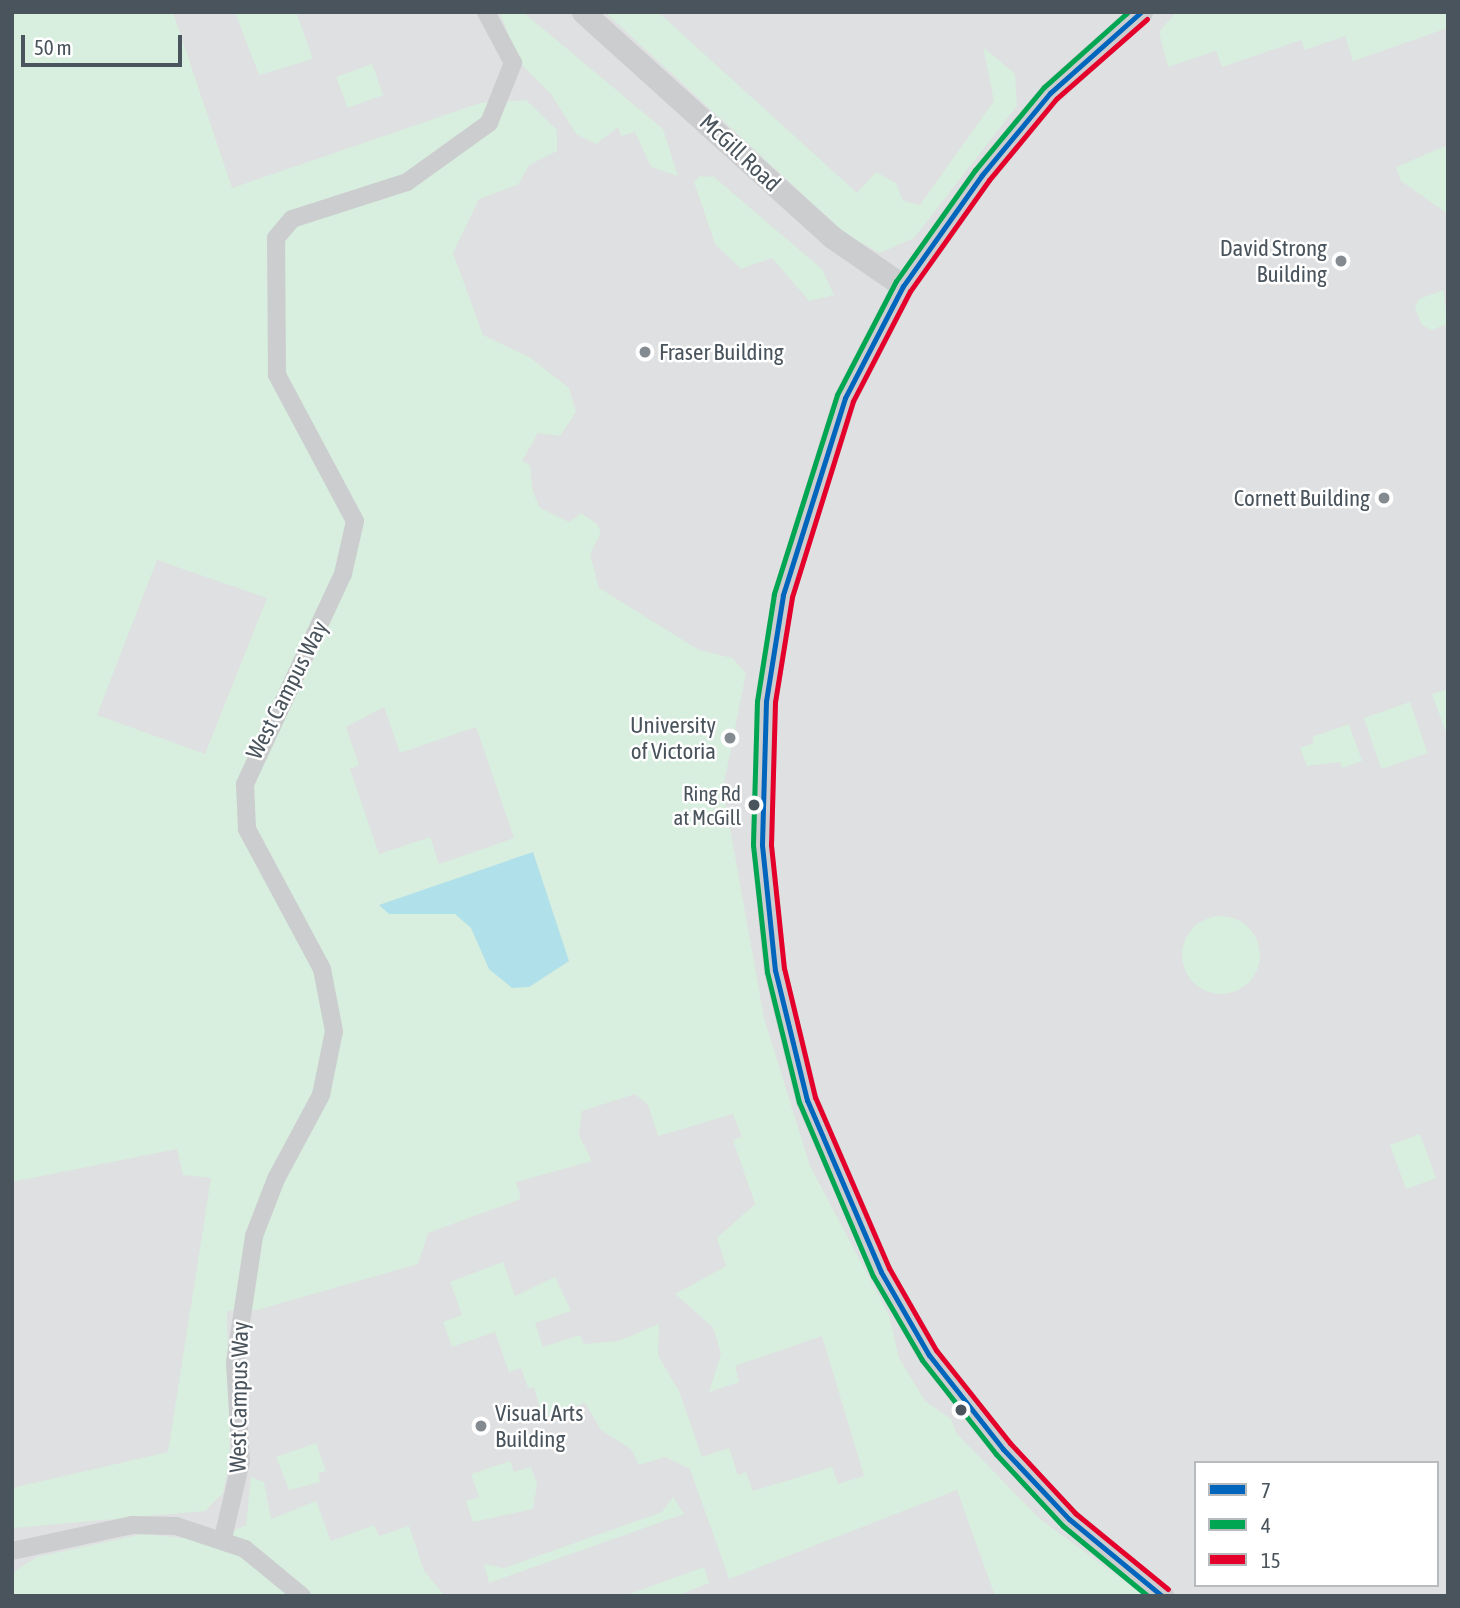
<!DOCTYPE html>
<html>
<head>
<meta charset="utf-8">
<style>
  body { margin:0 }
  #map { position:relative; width:1460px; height:1608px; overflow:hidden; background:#f1f1f1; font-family:"Asap Condensed",sans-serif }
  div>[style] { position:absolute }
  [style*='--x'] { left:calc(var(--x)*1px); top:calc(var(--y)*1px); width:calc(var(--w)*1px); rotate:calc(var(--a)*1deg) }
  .education>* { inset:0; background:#dfe0e1 }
  .green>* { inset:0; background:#d8eedf; transform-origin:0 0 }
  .round { border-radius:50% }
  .water>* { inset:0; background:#b0e0e9 }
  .minor>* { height:18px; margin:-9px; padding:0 9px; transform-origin:9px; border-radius:9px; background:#cccdcf }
  .tertiary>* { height:23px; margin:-11.5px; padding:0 11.5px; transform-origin:11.5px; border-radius:11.5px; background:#cccdcf }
  .bus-1>* { height:5px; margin:-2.5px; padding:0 2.5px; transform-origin:2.5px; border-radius:2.5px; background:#0065bd }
  .bus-2>* { height:5px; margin:-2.5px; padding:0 2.5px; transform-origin:2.5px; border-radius:2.5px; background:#00a651 }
  .bus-3>* { height:5px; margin:-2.5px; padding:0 2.5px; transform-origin:2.5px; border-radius:2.5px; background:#e4002b }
  .dots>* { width:19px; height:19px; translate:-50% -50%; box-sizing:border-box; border:4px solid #fff; border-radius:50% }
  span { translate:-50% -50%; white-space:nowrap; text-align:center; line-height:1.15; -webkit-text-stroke:5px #fff; paint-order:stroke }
  .bus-label { font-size:21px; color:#4a545c }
  .right { translate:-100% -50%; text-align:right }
  .street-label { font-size:23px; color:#4a545c }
  .poi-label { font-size:23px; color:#4a545c }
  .left { translate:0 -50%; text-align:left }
  .frame { position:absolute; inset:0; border:14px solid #4a545c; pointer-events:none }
  .legend { position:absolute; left:1194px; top:1461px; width:245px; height:126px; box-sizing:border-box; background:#fff; border:2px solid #b7bbbe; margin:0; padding:9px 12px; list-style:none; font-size:21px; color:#4a545c }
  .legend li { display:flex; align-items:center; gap:14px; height:35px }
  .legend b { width:35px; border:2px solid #b7bbbe }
  .scale { position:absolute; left:21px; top:35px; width:161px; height:32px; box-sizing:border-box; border:4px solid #4a545c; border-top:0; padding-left:9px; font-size:21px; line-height:24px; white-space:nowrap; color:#4a545c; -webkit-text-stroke:5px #fff; paint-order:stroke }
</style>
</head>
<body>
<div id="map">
  <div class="education">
    <i style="clip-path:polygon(evenodd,12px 12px,1448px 12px,1448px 1596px,12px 1596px,12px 12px,1196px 1463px,1437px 1463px,1437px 1585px,1196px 1585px,1196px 1463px)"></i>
  </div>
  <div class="green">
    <i style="clip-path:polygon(evenodd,12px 12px,173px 12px,232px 188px,480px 103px,526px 100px,557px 130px,557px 151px,529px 165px,518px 185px,479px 199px,453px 253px,483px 335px,529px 357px,569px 388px,576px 412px,560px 436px,538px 433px,522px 461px,530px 465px,533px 492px,540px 508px,569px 522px,581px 513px,597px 524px,601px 533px,590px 554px,599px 588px,699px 650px,732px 658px,746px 673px,723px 789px,764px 1018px,810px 1166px,889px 1315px,899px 1358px,925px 1401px,951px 1419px,957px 1434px,1040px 1519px,1145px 1596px,995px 1596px,957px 1490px,729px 1579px,690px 1469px,665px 1457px,639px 1465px,631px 1449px,601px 1430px,585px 1403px,542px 1417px,534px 1387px,528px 1388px,521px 1368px,509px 1372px,495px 1332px,452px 1347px,443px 1322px,462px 1315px,450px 1282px,503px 1262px,515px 1296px,555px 1277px,571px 1311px,535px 1323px,543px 1347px,580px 1335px,584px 1344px,618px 1341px,659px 1324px,658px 1356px,679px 1391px,702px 1457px,729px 1448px,738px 1475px,746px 1472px,753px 1491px,832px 1467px,838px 1484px,864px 1476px,822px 1336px,735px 1366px,739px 1382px,709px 1392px,721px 1354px,713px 1327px,675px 1294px,726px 1266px,717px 1238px,755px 1204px,733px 1140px,742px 1137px,733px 1114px,658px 1136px,648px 1105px,635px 1094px,582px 1111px,579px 1135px,592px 1161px,516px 1182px,521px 1199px,428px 1233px,418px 1264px,257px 1310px,227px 1311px,230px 1458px,223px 1493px,205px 1511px,12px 1528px,12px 1488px,168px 1452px,211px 1178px,183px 1175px,177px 1149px,12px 1182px,12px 12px,157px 560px,267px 598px,205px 754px,97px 715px,157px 560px,12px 12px,384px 707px,400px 753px,476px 727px,514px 838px,439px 864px,430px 837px,379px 854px,350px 769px,359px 765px,346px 727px,384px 707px)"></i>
    <i style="clip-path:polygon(235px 12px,296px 12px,313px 59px,259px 75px)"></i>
    <i style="clip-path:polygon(500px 12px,523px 12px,663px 129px,678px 176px,651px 167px,635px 132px,621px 136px,618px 127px,596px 144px,576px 134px,551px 94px,517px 60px)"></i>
    <i style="clip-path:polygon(605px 12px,658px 12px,857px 193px,876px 172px,896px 183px,903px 201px,920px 205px,994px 101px,983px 47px,1015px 74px,1017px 106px,914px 238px,880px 253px,847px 235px)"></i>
    <i style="clip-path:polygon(1176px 12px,1448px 12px,1448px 28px,1353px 61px,1345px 36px,1305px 50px,1301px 40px,1222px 67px,1216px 51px,1168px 67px,1159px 32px)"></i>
    <i style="left:372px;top:64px;width:33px;height:38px;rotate:70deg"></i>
    <i style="clip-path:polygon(1448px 145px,1448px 214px,1401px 181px,1396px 167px)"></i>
    <i style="clip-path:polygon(700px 176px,714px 177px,822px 269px,834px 295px,809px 301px,772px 258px,741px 269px,715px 244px,694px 182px)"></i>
    <i style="clip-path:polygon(1443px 290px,1448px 324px,1431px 330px,1422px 325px,1415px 308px,1419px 299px)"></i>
    <i style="clip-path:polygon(1448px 689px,1448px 738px,1432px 694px)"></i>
    <i style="left:1410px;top:702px;width:54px;height:49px;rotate:71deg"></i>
    <i style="clip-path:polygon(1349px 724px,1362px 761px,1342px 768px,1340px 762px,1307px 766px,1300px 748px,1314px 743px,1312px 737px)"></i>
    <i class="round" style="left:1182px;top:916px;width:78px;height:78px"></i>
    <i style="left:1420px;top:1134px;width:47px;height:32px;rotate:70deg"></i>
    <i style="clip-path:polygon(316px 1443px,326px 1471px,318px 1473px,320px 1482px,289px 1490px,276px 1457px)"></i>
    <i style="clip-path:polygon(510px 1461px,514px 1472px,531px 1467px,537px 1484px,533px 1509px,473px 1522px,466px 1501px,479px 1497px,471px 1474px)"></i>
    <i style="clip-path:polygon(251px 1477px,264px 1482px,271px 1519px,316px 1501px,331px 1541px,374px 1525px,379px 1536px,409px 1526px,424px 1571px,445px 1596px,12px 1596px,12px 1573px,37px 1557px,143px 1534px,210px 1541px,246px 1525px)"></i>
    <i style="clip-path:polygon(673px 1497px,684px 1514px,489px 1583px,484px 1564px,504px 1568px,662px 1512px)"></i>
    <i style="clip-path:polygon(704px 1567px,709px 1583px,676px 1596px,624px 1596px)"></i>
  </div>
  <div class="water">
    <i style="clip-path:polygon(533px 852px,569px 961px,529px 987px,512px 988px,489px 969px,471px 928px,455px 914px,389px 914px,379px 905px)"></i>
  </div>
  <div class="minor">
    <i style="--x:223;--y:1538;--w:79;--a:-76.8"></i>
    <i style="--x:241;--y:1461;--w:99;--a:-93.5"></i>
    <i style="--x:235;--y:1362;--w:127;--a:-81.4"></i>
    <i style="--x:254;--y:1236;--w:61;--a:-68.9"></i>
    <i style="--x:276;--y:1179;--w:95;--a:-61.8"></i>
    <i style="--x:321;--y:1095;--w:65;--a:-78.5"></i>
    <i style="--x:334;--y:1031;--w:63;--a:-101"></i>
    <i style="--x:322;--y:969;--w:159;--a:-118.2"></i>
    <i style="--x:247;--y:829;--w:45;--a:-92.5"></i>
    <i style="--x:245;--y:784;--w:232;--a:-65"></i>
    <i style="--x:343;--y:574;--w:54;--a:-77.2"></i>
    <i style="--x:355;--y:521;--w:166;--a:-118.1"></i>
    <i style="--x:277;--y:375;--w:137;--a:-90.4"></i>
    <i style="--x:276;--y:238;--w:25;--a:-50"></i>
    <i style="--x:292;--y:219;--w:121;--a:-17.8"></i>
    <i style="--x:407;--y:182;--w:101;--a:-35.7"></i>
    <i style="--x:489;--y:123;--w:65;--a:-68.2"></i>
    <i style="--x:513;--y:63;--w:58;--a:-117.9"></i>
    <i style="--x:12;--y:1551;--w:123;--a:-12.2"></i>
    <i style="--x:132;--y:1525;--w:44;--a:1.3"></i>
    <i style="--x:176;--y:1526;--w:73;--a:18.4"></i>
    <i style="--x:245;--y:1549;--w:74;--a:39.5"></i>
  </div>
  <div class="tertiary">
    <i style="--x:583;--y:12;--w:336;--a:42.1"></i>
    <i style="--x:832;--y:237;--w:86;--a:34.6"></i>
    <i style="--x:1141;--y:12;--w:122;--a:138.3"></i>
    <i style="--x:1050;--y:93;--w:107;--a:129.7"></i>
    <i style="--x:982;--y:175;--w:136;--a:125.4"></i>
    <i style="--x:903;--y:286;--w:126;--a:117.4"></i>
    <i style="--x:845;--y:398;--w:207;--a:107.5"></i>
    <i style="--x:783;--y:595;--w:107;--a:99.1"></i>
    <i style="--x:766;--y:701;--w:144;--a:91.6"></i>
    <i style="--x:762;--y:845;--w:126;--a:84.1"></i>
    <i style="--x:775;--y:970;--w:134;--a:76.2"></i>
    <i style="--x:807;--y:1100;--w:187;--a:66.7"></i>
    <i style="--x:881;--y:1272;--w:96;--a:60"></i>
    <i style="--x:929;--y:1355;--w:120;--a:51.8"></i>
    <i style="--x:1003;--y:1449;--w:96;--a:46.7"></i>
    <i style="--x:1069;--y:1519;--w:121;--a:39.6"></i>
  </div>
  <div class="bus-1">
    <i style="--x:1141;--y:12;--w:122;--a:138.3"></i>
    <i style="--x:1050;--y:93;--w:107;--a:129.7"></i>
    <i style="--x:982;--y:175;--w:136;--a:125.4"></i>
    <i style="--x:903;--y:286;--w:126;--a:117.4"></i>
    <i style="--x:845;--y:398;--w:207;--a:107.5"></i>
    <i style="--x:783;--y:595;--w:107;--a:99.1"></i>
    <i style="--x:766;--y:701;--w:144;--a:91.6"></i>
    <i style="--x:762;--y:845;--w:126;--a:84.1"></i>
    <i style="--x:775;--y:970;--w:134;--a:76.2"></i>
    <i style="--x:807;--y:1100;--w:187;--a:66.7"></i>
    <i style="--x:881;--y:1272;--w:96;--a:60"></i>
    <i style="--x:929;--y:1355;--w:120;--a:51.8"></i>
    <i style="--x:1003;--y:1449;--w:96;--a:46.7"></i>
    <i style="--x:1069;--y:1519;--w:121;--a:39.6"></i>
  </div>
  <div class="bus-2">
    <i style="--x:1128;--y:12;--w:113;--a:138.2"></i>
    <i style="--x:1044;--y:87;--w:108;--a:129.7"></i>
    <i style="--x:975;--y:170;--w:136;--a:125.4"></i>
    <i style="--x:896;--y:281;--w:128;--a:117.4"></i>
    <i style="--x:837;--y:395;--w:209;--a:107.6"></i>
    <i style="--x:774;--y:594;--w:108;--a:99"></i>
    <i style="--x:757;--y:701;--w:144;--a:91.6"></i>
    <i style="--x:753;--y:845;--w:128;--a:83.7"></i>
    <i style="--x:767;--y:972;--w:134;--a:76.2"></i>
    <i style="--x:799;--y:1102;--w:189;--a:67"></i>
    <i style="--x:873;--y:1276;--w:97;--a:59.7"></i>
    <i style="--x:922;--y:1360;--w:120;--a:51.8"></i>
    <i style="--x:996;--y:1454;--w:98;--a:47.1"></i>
    <i style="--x:1063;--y:1526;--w:110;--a:39.5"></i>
  </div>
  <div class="bus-3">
    <i style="--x:1147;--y:19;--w:121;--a:138.7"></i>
    <i style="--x:1056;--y:99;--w:105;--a:129.6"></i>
    <i style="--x:989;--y:180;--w:136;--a:125.4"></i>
    <i style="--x:910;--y:291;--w:124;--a:117.4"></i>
    <i style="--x:853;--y:401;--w:205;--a:107.3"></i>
    <i style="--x:792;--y:597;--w:106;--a:99.2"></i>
    <i style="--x:775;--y:702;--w:143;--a:91.6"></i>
    <i style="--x:771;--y:845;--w:124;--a:84"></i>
    <i style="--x:784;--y:968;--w:133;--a:76.5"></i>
    <i style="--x:815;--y:1097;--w:186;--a:66.6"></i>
    <i style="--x:889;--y:1268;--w:95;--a:60.2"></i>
    <i style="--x:936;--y:1350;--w:119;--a:51.5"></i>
    <i style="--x:1010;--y:1443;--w:96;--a:47.1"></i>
    <i style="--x:1075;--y:1513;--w:120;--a:39.3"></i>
  </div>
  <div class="dots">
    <i style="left:1341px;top:261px;background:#848b90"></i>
    <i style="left:645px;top:352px;background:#848b90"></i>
    <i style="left:1384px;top:498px;background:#848b90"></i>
    <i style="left:730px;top:738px;background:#848b90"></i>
    <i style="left:754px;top:805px;background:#4a545c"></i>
    <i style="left:961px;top:1410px;background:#4a545c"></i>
    <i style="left:481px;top:1426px;background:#848b90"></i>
  </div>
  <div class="bus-label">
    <span class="right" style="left:741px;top:805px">Ring Rd<br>at McGill</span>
  </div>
  <div class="street-label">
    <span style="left:740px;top:153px;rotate:43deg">McGill Road</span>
    <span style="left:287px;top:690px;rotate:-63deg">West Campus Way</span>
    <span style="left:239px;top:1397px;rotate:-89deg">West Campus Way</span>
  </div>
  <div class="poi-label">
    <span class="right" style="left:1327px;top:261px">David Strong<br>Building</span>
    <span class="left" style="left:659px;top:352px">Fraser Building</span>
    <span class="right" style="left:1370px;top:498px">Cornett Building</span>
    <span class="right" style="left:716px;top:738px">University<br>of Victoria</span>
    <span class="left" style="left:495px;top:1426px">Visual Arts<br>Building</span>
  </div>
  <div class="frame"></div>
  <ul class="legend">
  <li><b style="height:9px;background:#0065bd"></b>7</li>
  <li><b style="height:9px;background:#00a651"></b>4</li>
  <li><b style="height:9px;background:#e4002b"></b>15</li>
  </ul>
  <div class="scale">50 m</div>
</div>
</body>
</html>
